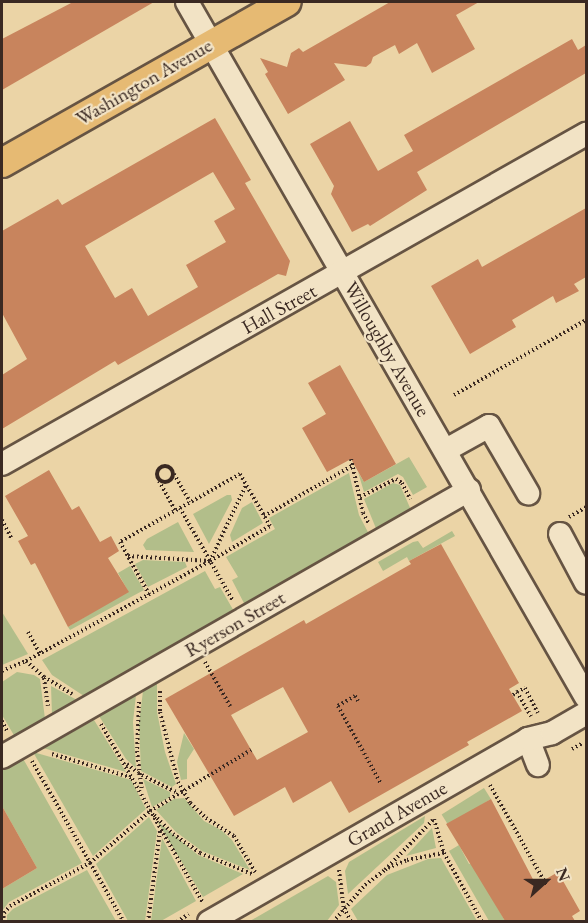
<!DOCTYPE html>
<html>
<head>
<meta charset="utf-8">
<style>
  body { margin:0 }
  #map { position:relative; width:588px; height:923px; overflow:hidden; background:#ebd4a6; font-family:"EB Garamond",serif }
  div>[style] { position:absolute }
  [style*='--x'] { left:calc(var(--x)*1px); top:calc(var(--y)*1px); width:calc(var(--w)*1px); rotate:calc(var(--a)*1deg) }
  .green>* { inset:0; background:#b2be8a; transform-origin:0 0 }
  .building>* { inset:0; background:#c8845d }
  .path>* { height:4px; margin-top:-2px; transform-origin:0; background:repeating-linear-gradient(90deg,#3a2922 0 1.5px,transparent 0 4.5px) }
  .path>.ring { margin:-2px; padding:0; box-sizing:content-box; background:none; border:4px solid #3a2922; border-radius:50% }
  .roads { filter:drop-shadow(2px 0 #665443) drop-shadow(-2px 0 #665443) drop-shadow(0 2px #665443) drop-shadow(0 -2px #665443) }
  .minor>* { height:22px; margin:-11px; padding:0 11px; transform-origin:11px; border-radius:11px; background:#f2e3c5 }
  .major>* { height:28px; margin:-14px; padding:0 14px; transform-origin:14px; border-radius:14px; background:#e6ba73 }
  span { translate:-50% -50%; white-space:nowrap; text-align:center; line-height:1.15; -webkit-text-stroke:4.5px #f2e3c5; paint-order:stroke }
  .street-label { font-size:20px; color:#3a2922 }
  .frame { position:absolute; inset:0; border:3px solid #3a2922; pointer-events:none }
  .north { position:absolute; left:516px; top:851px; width:60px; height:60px; -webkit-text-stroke:4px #f2e3c5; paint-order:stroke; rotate:69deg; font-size:16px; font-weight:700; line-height:24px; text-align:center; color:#3a2922 }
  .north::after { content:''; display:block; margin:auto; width:21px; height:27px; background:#3a2922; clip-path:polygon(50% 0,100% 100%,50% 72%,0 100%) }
</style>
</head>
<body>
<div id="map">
  <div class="green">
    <i style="clip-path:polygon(409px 457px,427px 487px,413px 495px,403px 477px,398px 474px,364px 492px,358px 472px,364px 482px)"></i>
    <i style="clip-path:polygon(349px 473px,359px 515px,370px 536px,246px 607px,232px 580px,238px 577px,226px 557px,275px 529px,269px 518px)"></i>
    <i style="clip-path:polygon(393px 483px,400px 485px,411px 510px,377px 531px,364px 499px)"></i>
    <i style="clip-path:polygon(227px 495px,231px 495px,232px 500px,209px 544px,193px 514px)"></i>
    <i style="clip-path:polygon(252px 502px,263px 523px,232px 542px,230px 535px,242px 508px)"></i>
    <i style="clip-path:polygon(178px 522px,194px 552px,146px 550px,143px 545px,147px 539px)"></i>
    <i style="clip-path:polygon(452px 531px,455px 536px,409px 561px,407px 557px,383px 571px,378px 562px,413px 542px,418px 541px,423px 548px)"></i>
    <i style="clip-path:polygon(143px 560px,185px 562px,187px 567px,148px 587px,135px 564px)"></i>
    <i style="clip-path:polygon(130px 566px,144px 590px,70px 630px,68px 627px,128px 591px,118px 573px)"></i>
    <i style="clip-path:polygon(205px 571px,215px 589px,220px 587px,235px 613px,84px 696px,52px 675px,42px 660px)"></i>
    <i style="clip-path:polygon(2px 612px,28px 654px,2px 665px)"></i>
    <i style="clip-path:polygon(17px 672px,34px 675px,40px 679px,45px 719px,15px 737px,2px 715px,2px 682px)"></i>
    <i style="clip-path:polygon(157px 683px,157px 712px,165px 752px,176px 784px,172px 787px,141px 771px,139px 723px,143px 691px)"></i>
    <i style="clip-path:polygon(51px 686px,77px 700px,52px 715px)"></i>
    <i style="clip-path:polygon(136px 695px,133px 722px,136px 768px,126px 759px,99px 716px)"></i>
    <i style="clip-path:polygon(94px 720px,126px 772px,43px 748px)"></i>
    <i style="clip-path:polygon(184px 733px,194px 749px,187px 760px,187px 779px,181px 780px,177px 762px)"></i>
    <i style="clip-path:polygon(33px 752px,131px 780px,146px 809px,93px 856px)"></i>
    <i style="clip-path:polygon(21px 755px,82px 863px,9px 902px,2px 911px,2px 889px,37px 868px,2px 806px,2px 766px)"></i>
    <i style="clip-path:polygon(143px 779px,170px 792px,170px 797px,152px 807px)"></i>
    <i style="left:484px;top:788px;width:13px;height:50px;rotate:58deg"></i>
    <i style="clip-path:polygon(184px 798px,204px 821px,221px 830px,232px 840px,250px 870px,202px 851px,176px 832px,156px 810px,174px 799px)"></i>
    <i style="clip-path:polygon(425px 816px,424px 823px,348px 894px,345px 871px,349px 862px)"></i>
    <i style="clip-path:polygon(149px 817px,157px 831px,145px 921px,128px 921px,96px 864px)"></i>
    <i style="clip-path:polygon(157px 821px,198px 855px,243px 874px,203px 897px)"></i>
    <i style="clip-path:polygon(432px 828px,436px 848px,406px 856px,429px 831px)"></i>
    <i style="clip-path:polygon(162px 838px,196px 901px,161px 921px,151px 921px)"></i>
    <i style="clip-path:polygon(459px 845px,469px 864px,472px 863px,505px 921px,489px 921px,449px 851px)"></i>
    <i style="clip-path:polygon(441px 858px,477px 921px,358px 921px,351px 909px,387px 875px,428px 859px)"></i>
    <i style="clip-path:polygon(87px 870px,116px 921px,7px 921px,7px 915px,13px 909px)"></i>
    <i style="clip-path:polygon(328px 876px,336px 882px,339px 905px,327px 921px,250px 921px)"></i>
  </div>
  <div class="building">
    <i style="clip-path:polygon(73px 2px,154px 2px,2px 90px,2px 39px)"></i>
    <i style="clip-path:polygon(390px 2px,479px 2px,456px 15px,475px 49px,432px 73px,417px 43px,399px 54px,395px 45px,373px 57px,371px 63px,366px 67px,334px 63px,345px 80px,288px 114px,265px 74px,268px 72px,260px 58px,287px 67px,291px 53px,299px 48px,303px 52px)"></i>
    <i style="clip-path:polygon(572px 39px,578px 50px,586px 45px,586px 73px,417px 172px,427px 190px,370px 226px,368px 224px,352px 232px,331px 194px,334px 186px,310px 144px,350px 121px,378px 171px,413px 151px,404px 135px)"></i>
    <i style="clip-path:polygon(evenodd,215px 118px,251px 180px,245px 183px,290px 261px,286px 276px,278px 274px,118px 365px,115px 361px,2px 429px,2px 375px,27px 359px,2px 313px,2px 231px,58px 199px,62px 205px,215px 118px,213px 172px,235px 209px,214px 221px,226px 242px,186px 265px,198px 287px,148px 316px,132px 288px,115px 298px,85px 246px,213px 172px)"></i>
    <i style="clip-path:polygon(586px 208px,586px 277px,574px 284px,579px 291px,556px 303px,553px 296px,512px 320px,516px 327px,470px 354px,431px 286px,478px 259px,482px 267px)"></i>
    <i style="clip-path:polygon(340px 365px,396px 464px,364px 482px,351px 459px,327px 472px,302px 428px,326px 414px,308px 383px)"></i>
    <i style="clip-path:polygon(49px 470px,72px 510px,79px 506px,100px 542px,111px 536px,119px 551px,108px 558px,129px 592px,68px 627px,35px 563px,31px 565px,18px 541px,28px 536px,5px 496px)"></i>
    <i style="clip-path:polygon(evenodd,441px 544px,519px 683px,509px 689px,522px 711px,467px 742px,469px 745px,349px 813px,331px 781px,293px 803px,285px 787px,234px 816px,165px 699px,304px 620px,306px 624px,411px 564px,409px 561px,441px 544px,283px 687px,308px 732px,257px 760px,231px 715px,283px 687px)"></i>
    <i style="clip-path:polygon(491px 799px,536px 885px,558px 872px,580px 911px,572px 916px,575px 921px,505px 921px,446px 824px)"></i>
    <i style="clip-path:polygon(2px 806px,37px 868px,2px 889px)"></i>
  </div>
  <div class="path">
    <i style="--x:454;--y:395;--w:152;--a:-29.6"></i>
    <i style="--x:351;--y:459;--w:55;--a:77.5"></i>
    <i style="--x:363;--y:513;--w:13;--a:61"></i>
    <i class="ring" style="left:157px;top:466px;width:12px;height:12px"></i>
    <i style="--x:174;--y:474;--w:32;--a:60"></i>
    <i style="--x:159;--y:481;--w:33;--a:61"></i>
    <i style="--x:360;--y:497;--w:40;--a:-26.6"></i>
    <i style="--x:396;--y:479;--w:7;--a:34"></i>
    <i style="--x:402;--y:483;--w:18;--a:63"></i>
    <i style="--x:180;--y:508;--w:107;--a:60.3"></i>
    <i style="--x:264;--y:516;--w:101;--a:-29.6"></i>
    <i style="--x:569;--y:517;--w:20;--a:-30"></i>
    <i style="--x:2;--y:520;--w:22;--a:63"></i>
    <i style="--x:128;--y:556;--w:82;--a:3.5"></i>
    <i style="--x:210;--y:561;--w:84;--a:-64.7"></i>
    <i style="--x:28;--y:632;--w:25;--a:61"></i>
    <i style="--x:26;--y:661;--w:24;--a:42"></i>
    <i style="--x:44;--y:677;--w:33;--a:31"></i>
    <i style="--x:205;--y:662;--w:51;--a:60.4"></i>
    <i style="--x:2;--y:671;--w:26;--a:-23"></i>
    <i style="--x:26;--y:661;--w:209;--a:-28.5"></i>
    <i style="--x:210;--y:561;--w:69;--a:-30.3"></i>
    <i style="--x:270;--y:526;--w:60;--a:-120"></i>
    <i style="--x:240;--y:474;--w:138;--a:150.5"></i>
    <i style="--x:120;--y:542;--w:60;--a:60.9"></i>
    <i style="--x:44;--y:678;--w:28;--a:82"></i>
    <i style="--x:160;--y:691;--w:21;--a:90"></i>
    <i style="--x:160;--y:712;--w:72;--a:75.6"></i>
    <i style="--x:178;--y:782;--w:24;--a:60"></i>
    <i style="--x:190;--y:803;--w:22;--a:43"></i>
    <i style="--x:206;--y:818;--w:33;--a:33"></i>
    <i style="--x:234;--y:836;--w:42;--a:59.7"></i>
    <i style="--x:517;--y:692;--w:9;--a:-27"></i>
    <i style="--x:525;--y:688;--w:28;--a:63"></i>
    <i style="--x:513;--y:695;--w:5;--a:-37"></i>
    <i style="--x:517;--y:692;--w:28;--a:60"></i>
    <i style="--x:358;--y:701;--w:6;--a:-121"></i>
    <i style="--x:355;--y:696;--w:20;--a:150"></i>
    <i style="--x:338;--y:706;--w:89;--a:61.1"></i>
    <i style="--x:139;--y:702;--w:49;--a:92.3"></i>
    <i style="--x:137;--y:751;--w:39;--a:83"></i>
    <i style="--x:2;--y:721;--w:11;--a:63"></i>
    <i style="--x:101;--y:724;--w:206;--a:60.3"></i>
    <i style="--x:572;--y:749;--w:13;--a:-29"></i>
    <i style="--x:52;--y:754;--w:84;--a:16.5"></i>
    <i style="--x:32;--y:761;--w:185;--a:60.3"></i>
    <i style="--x:127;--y:764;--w:14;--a:39"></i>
    <i style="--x:138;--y:773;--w:45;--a:26.6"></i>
    <i style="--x:490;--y:785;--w:116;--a:60.6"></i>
    <i style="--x:154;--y:815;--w:27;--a:45"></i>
    <i style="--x:173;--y:834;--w:33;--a:35"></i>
    <i style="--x:200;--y:853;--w:56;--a:22"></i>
    <i style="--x:434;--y:819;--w:35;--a:74"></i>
    <i style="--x:388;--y:868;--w:21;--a:-23"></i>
    <i style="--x:407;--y:860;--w:38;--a:-11"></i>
    <i style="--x:444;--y:853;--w:79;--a:61.2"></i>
    <i style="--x:339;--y:870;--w:38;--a:83"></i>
    <i style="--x:344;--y:908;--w:16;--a:63"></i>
    <i style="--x:3;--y:922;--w:9;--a:-84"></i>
    <i style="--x:4;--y:913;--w:9;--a:-49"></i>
    <i style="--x:10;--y:906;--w:91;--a:-28.3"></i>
    <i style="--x:90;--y:863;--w:79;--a:-40.9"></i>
    <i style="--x:150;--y:811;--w:118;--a:-31.1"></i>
    <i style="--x:148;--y:922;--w:92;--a:-82.5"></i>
    <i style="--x:177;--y:922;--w:14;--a:-34"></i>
    <i style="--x:333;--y:922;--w:49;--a:-49.1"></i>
    <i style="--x:365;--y:885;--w:25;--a:-37"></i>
    <i style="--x:385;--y:870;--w:69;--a:-46.2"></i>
  </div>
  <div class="roads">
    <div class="minor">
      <i style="--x:187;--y:2;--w:801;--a:60.14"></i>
      <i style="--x:446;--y:450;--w:49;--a:-29.2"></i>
      <i style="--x:489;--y:426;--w:78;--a:59.8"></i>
      <i style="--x:2;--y:464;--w:671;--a:-29.47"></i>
      <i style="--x:560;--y:534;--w:55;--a:62"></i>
      <i style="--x:528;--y:739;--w:28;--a:69"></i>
      <i style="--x:2;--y:757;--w:538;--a:-29.76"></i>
      <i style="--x:209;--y:922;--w:368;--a:-29.8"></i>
      <i style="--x:528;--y:739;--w:25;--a:-14"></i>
      <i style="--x:552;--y:733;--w:39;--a:-30"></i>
    </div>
    <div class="major">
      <i style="--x:2;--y:163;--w:327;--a:-29.5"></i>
    </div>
  </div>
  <div class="street-label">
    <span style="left:144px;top:82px;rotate:-30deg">Washington Avenue</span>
    <span style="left:279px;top:309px;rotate:-29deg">Hall Street</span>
    <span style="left:387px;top:349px;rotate:60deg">Willoughby Avenue</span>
    <span style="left:235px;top:624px;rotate:-30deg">Ryerson Street</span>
    <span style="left:397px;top:814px;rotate:-30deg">Grand Avenue</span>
  </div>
  <div class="frame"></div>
  <div class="north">N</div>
</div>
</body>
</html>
